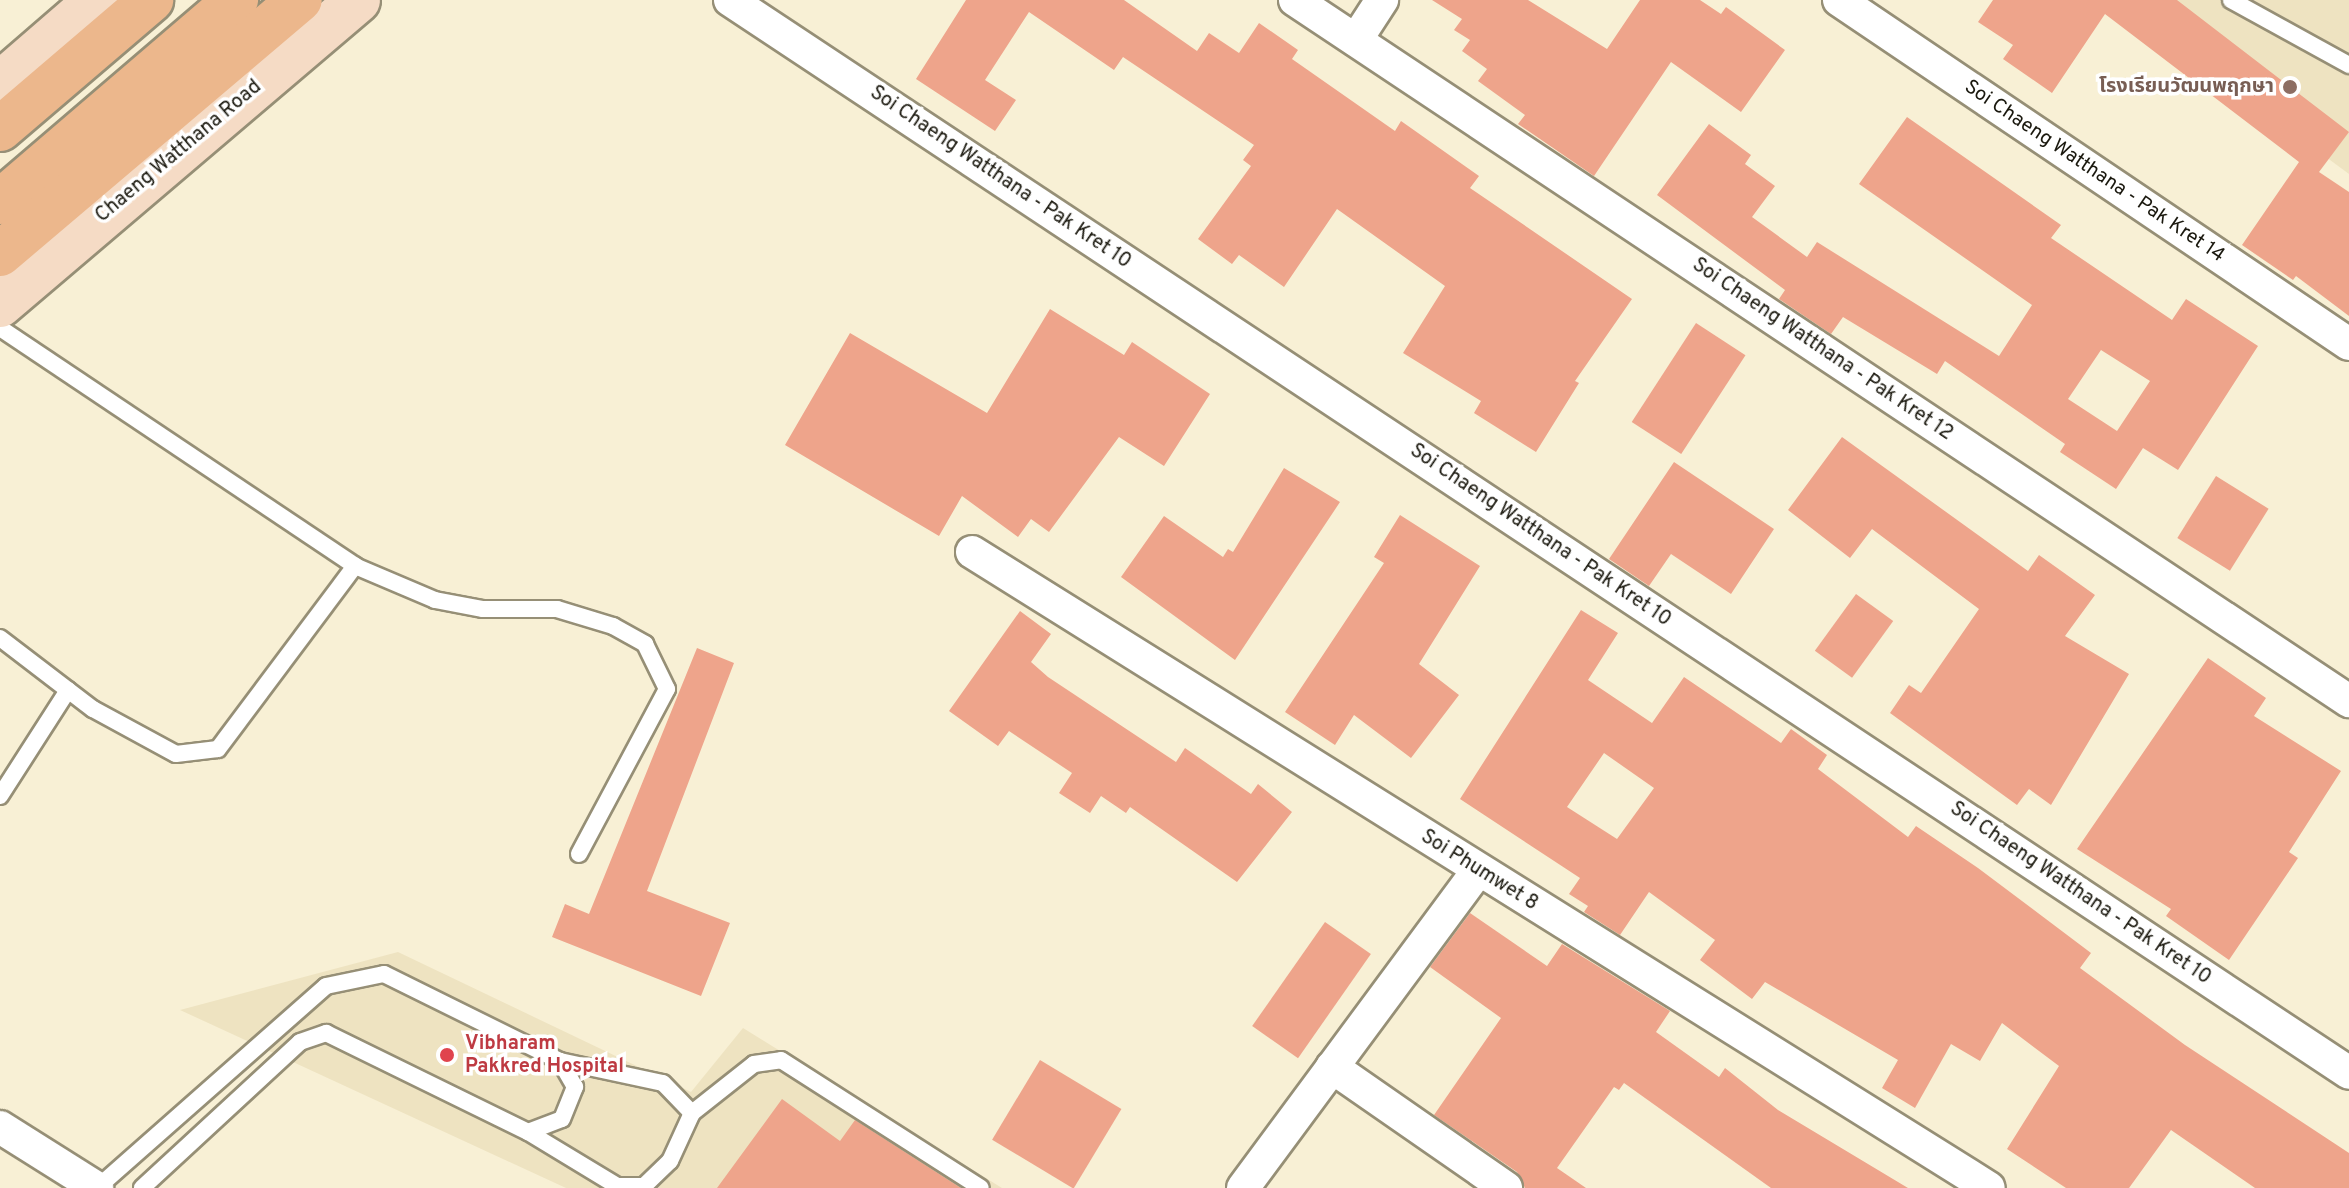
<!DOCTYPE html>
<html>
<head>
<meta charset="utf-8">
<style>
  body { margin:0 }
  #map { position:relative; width:2349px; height:1188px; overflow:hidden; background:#f8f0d5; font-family:Overpass,"Noto Sans Thai",sans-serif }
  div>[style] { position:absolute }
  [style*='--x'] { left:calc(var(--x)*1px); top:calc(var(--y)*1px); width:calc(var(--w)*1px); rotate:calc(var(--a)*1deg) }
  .built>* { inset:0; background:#eee3c1 }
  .building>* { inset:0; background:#eea48b; transform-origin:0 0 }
  .roads { filter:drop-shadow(2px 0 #968f76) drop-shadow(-2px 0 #968f76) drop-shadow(0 2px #968f76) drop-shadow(0 -2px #968f76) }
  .lane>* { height:16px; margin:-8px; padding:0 8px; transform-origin:8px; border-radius:8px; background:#fff }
  .street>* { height:32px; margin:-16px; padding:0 16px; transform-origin:16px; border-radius:16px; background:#fff }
  .secondary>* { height:44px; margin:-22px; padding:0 22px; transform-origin:22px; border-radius:22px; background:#f5dbc5 }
  .primary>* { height:44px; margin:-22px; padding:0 22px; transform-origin:22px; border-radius:22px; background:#ecb78c }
  .dots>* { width:22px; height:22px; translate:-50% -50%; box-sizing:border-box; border:4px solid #fff; border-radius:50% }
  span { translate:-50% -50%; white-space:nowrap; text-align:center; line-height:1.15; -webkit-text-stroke:7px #fff; paint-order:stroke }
  .education-label { font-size:20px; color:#785e54; font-weight:700 }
  .right { translate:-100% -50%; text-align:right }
  .street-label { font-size:20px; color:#1a180e }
  .health-label { font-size:20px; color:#be3a42; font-weight:700 }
  .left { translate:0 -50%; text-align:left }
</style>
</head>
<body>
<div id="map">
  <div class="built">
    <i style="clip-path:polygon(2113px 0,2349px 0,2349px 174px)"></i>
    <i style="clip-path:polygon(398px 952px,691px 1092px,743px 1028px,1002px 1188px,566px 1188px,180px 1010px)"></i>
  </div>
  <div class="building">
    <i style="clip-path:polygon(966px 0,1124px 0,1197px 51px,1209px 33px,1239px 53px,1259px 23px,1298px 50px,1292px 59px,1395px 131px,1401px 121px,1479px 176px,1470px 188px,1632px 299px,1575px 381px,1579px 383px,1536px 452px,1474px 413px,1481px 401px,1403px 353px,1445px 286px,1337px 209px,1284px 287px,1239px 255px,1232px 264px,1198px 239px,1251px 166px,1243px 160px,1254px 145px,1123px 57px,1114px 70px,1029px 12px,985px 80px,1016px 100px,995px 131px,916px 79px)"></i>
    <i style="clip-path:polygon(1432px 0,1528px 0,1607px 49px,1640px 0,1700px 0,1721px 14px,1726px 7px,1785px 50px,1741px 112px,1671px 62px,1594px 176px,1518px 124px,1525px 115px,1478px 81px,1487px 69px,1462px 51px,1470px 40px,1454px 30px,1462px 19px)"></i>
    <i style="clip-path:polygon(1993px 0,2177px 0,2349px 132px,2319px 172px,2349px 192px,2349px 316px,2296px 276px,2293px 280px,2242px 245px,2299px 162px,2105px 14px,2052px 93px,2003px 59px,2013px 45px,1978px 22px)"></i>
    <i style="clip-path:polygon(evenodd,1907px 117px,2061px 225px,2051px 238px,2172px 320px,2186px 299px,2258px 346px,2178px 470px,2143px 448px,2116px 489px,2060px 452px,2065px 444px,1945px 361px,1937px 374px,1843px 317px,1831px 334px,1779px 299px,1785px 290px,1657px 195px,1709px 124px,1751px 155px,1745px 164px,1775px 186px,1752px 217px,1807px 257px,1817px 242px,1999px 356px,2032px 305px,1859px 184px,1907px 117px,2101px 350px,2150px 381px,2117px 431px,2068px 399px,2101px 350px)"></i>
    <i style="clip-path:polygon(1050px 309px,1124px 355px,1132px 342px,1210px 394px,1164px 466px,1119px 437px,1049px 532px,1031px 519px,1018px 537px,962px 496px,939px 536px,785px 445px,850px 333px,987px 413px)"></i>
    <i style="left:1696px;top:323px;width:59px;height:118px;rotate:33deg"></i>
    <i style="clip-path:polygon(1842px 437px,2028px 571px,2039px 555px,2095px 595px,2065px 636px,2129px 674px,2051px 805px,2029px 789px,2017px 805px,1890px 713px,1909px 685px,1921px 693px,1979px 609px,1872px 529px,1850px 558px,1788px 510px)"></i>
    <i style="clip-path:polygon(1674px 462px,1774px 529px,1731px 594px,1671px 554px,1649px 586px,1609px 559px)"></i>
    <i style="clip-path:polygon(1284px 468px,1340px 502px,1235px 660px,1121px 577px,1164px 516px,1223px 557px,1228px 549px,1233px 552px)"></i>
    <i style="left:2216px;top:476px;width:62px;height:73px;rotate:32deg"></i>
    <i style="clip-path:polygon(1400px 515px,1480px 566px,1419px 664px,1459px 695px,1411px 758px,1354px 715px,1335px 745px,1285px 712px,1384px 563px,1374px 557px)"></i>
    <i style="left:1856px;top:594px;width:46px;height:70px;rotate:36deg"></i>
    <i style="clip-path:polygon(evenodd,1581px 610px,1618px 633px,1588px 680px,1652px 723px,1684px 677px,1781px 743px,1791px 729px,1827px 755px,1818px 769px,1908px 837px,1916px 826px,1978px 868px,2091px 953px,2080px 968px,2185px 1045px,2349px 1153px,2349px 1188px,2255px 1188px,2171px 1130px,2129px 1188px,2066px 1188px,2007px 1149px,2059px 1066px,2002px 1023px,1980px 1061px,1951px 1044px,1915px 1108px,1882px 1088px,1898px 1060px,1765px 982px,1752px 999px,1700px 960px,1715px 940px,1649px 892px,1620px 935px,1584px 912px,1588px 906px,1569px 894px,1580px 878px,1460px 799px,1581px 610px,1604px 753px,1654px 788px,1617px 839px,1567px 807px,1604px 753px)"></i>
    <i style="clip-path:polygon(1020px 611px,1051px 634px,1031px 662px,1048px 677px,1176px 762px,1185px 748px,1251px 794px,1258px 784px,1292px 812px,1237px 882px,1130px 807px,1126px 813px,1101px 796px,1090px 813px,1059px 793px,1072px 773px,1009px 731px,998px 746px,949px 711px)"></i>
    <i style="clip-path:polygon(697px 648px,734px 663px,647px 891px,730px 923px,701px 996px,552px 937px,565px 904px,589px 914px)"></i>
    <i style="clip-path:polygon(2208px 658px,2266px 698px,2254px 716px,2341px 771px,2289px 852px,2298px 858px,2229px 960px,2166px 916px,2171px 909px,2077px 849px)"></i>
    <i style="clip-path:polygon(1470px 913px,1547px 966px,1562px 944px,1670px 1011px,1656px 1032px,1719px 1077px,1725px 1068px,1778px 1110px,1908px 1188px,1771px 1188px,1624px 1083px,1619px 1090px,1614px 1087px,1557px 1168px,1586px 1188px,1525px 1188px,1517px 1172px,1434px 1115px,1501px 1018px,1430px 967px)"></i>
    <i style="left:1325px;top:922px;width:56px;height:127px;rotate:35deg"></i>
    <i style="left:1040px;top:1060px;width:95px;height:93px;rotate:31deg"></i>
    <i style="clip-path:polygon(782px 1099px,840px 1141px,855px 1120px,961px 1188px,717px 1188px)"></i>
  </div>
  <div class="roads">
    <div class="lane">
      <i style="--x:2231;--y:0;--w:135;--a:28.8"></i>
      <i style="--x:0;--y:328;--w:427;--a:33.8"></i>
      <i style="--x:355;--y:566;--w:87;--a:23"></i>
      <i style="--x:435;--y:600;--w:49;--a:10.6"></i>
      <i style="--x:483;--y:609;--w:74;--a:0"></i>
      <i style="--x:557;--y:609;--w:59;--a:16.9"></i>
      <i style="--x:613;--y:626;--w:37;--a:29"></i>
      <i style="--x:645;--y:644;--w:50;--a:63.9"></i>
      <i style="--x:667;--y:689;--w:187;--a:118.1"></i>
      <i style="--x:0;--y:638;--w:117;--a:37.4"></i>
      <i style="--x:93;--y:709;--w:94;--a:28.5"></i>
      <i style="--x:176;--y:754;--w:42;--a:-6.8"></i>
      <i style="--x:218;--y:749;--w:229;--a:-53.2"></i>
      <i style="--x:0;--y:796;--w:126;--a:-57.3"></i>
      <i style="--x:528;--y:1132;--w:36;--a:-21"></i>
      <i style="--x:562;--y:1119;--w:35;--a:-68"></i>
      <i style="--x:575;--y:1087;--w:30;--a:-120"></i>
      <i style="--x:97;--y:1188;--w:305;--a:-41.4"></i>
      <i style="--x:326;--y:986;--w:59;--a:-11.7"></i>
      <i style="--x:384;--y:974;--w:196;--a:26.3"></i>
      <i style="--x:560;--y:1061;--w:105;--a:12.1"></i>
      <i style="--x:663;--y:1083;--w:42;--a:46"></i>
      <i style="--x:142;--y:1188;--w:215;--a:-42.7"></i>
      <i style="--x:300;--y:1042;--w:28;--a:-19"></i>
      <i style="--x:326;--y:1033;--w:225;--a:26.1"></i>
      <i style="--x:528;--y:1132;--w:104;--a:31.2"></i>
      <i style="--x:617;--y:1186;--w:27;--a:0"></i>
      <i style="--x:644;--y:1186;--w:36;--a:-44"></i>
      <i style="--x:670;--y:1161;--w:53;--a:-65.4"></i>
      <i style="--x:692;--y:1113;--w:79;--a:-38.3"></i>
      <i style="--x:754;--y:1064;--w:27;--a:-8"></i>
      <i style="--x:781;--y:1060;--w:237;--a:32.6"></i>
    </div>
    <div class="street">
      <i style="--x:730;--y:0;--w:1942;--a:33.53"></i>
      <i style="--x:1295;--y:0;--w:1266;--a:33.63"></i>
      <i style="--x:1839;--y:0;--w:615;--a:34"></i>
      <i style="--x:1356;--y:40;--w:48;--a:-57"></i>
      <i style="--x:972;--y:552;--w:1199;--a:32.02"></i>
      <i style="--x:1332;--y:1067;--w:212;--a:34.8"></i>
      <i style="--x:0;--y:1127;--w:115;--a:32.2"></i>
      <i style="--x:1243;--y:1188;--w:395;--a:-53.5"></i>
    </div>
    <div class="secondary">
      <i style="--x:0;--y:84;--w:128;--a:-40.9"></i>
      <i style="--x:0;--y:305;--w:470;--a:-40.4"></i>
    </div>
    <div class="primary">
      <i style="--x:0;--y:129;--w:199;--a:-40.5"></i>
      <i style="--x:0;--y:202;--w:311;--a:-40.6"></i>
      <i style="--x:0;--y:254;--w:393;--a:-40.3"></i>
    </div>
  </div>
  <div class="dots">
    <i style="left:2290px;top:87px;background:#8d6e63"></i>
    <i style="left:447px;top:1055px;background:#e0444e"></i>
  </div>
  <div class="education-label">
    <span class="right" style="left:2274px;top:87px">โรงเรียนวัฒนพฤกษา</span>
  </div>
  <div class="street-label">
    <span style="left:179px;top:152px;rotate:-40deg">Chaeng Watthana Road</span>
    <span style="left:2094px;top:172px;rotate:34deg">Soi Chaeng Watthana - Pak Kret 14</span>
    <span style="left:1000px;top:178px;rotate:34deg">Soi Chaeng Watthana - Pak Kret 10</span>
    <span style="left:1822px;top:350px;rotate:34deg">Soi Chaeng Watthana - Pak Kret 12</span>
    <span style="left:1540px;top:536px;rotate:34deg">Soi Chaeng Watthana - Pak Kret 10</span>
    <span style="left:1479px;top:871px;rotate:32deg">Soi Phumwet 8</span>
    <span style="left:2080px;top:894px;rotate:34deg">Soi Chaeng Watthana - Pak Kret 10</span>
  </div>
  <div class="health-label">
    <span class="left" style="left:465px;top:1056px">Vibharam<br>Pakkred Hospital</span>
  </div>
</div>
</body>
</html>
